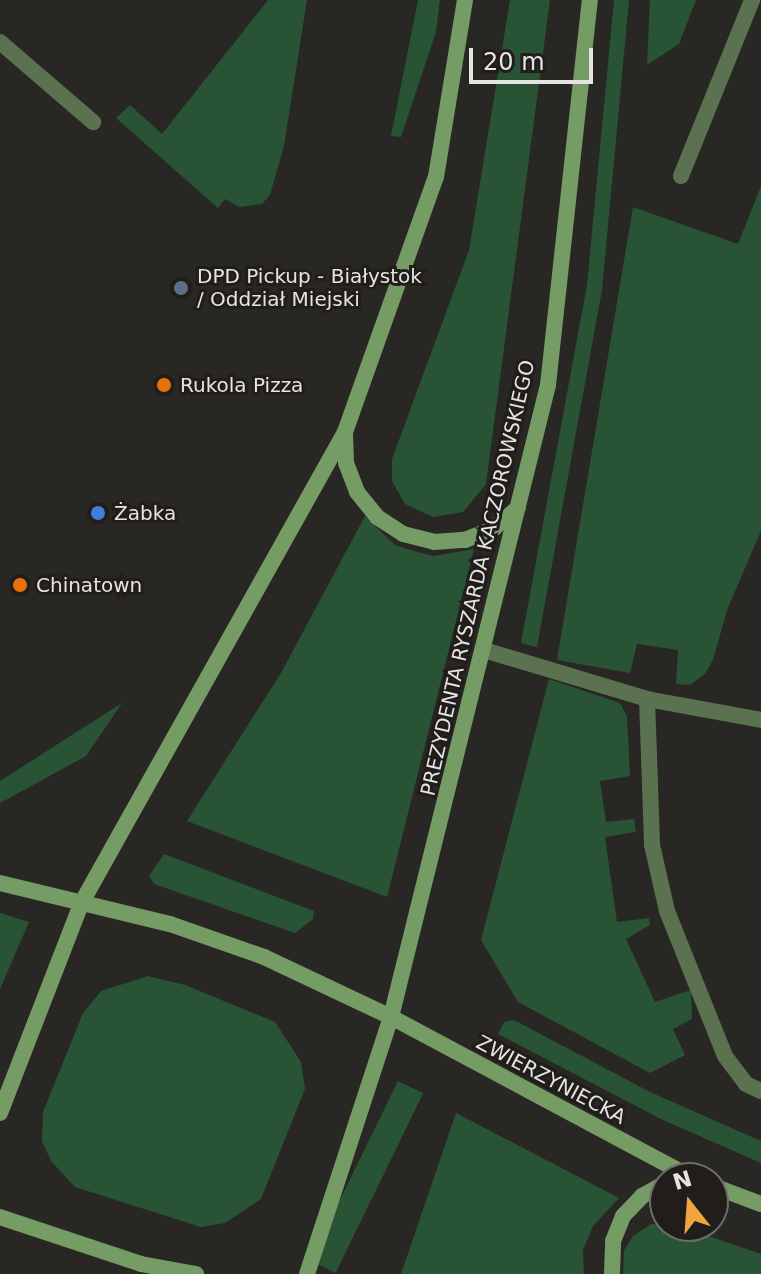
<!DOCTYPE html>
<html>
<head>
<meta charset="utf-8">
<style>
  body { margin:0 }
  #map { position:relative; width:761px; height:1274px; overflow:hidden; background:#292724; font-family:"DejaVu Sans",sans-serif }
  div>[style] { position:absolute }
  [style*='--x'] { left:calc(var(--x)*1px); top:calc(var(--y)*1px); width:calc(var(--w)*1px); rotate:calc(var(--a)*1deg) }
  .green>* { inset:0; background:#295335; transform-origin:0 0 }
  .street>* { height:16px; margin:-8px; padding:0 8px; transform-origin:8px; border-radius:8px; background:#5a724f }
  .secondary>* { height:16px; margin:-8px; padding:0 8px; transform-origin:8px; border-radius:8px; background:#759c64 }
  .dots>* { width:22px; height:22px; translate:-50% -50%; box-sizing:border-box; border:4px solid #201d1b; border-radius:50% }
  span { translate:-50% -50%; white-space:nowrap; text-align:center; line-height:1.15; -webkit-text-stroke:6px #201d1b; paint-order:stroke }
  .poi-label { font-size:20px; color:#e5e4e2 }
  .left { translate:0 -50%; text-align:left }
  .street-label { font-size:20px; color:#e5e4e2 }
  .north { position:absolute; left:649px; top:1162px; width:80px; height:80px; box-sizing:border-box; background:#201d1b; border:2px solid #6f6d6b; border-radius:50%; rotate:343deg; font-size:22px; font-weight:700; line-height:32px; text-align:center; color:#e5e4e2 }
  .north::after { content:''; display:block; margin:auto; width:28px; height:36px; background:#efa73d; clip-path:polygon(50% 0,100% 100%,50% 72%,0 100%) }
  .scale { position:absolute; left:469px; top:48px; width:124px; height:36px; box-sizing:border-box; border:4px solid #e5e4e2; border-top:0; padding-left:10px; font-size:24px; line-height:28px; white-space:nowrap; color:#e5e4e2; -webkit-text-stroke:6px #201d1b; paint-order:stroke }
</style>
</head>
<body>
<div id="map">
  <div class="green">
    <i style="clip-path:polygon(268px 0,307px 0,284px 146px,270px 195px,262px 204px,239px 207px,225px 199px,218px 208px,116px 118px,130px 105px,162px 134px)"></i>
    <i style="clip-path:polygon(418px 0,440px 0,436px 32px,401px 137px,391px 136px)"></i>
    <i style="clip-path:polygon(510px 0,550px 0,486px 484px,463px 512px,433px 517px,405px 504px,392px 481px,392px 459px,469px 250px)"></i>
    <i style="clip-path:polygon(614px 0,629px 0,602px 290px,537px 647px,521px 643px,587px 285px)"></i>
    <i style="clip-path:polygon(650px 0,696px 0,679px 44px,647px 65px)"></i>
    <i style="clip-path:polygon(761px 186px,761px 531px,727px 610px,713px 660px,705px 674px,690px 685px,676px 684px,678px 650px,637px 644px,630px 673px,557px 660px,633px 207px,738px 244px)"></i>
    <i style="clip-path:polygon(365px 516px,395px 545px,414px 551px,434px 556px,474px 549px,387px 897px,187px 821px,281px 673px)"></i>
    <i style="clip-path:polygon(549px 679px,620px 703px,627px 716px,630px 776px,600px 781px,606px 822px,634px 819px,636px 832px,605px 837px,617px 922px,649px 918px,650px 925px,626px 939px,655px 1002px,691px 990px,692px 1019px,673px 1029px,685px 1055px,650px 1073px,518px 1002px,481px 940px)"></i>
    <i style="clip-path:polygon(122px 703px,86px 756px,0 803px,0 781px)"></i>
    <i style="clip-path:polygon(164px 854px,314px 911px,313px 919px,295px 933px,154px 884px,149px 876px)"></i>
    <i style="clip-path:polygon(0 913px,29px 922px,0 989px)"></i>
    <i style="clip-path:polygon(148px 976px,185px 985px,275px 1022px,301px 1062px,305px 1089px,261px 1199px,225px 1223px,201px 1227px,75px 1187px,51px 1161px,42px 1141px,43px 1112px,83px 1013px,101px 991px)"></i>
    <i style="clip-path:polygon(514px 1020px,650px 1092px,761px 1141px,761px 1163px,663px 1120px,498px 1034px,504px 1022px)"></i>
    <i style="left:398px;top:1081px;width:28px;height:200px;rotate:26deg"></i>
    <i style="clip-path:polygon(456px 1113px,619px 1198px,593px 1226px,583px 1250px,584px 1274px,401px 1274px)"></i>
    <i style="clip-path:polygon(651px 1224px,679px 1226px,761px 1254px,761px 1274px,623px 1274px,624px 1251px,633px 1236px)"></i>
  </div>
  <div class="street">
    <i style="--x:0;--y:42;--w:123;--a:40.7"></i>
    <i style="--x:681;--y:176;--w:190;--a:-68"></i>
    <i style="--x:484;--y:650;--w:170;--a:16.7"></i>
    <i style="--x:647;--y:699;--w:116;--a:10.4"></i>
    <i style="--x:647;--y:699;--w:146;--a:88"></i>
    <i style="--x:652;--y:845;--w:68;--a:77.2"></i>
    <i style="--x:667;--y:911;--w:156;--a:68.2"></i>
    <i style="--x:725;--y:1056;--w:35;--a:53"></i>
    <i style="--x:746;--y:1084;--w:17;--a:25"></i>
  </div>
  <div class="secondary">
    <i style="--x:345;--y:433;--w:30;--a:88"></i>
    <i style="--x:346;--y:463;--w:31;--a:69"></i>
    <i style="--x:357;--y:492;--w:32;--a:51"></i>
    <i style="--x:377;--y:517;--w:31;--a:33"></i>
    <i style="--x:403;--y:534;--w:32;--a:14"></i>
    <i style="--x:434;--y:542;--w:31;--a:-4"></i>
    <i style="--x:465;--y:540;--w:31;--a:-22"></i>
    <i style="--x:494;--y:528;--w:31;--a:-40"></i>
    <i style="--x:0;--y:883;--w:175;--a:13.6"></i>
    <i style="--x:170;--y:924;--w:100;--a:19.3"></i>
    <i style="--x:264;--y:957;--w:140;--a:25.3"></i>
    <i style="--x:391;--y:1017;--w:342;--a:28.1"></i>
    <i style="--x:0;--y:1113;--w:226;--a:-68.8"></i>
    <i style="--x:82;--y:902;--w:539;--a:-60.77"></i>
    <i style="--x:345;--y:432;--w:271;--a:-70.4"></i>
    <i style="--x:436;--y:177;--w:179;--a:-80.7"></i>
    <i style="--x:713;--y:1186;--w:51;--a:20.6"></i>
    <i style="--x:0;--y:1217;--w:149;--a:18.4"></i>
    <i style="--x:141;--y:1264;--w:56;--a:10.3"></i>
    <i style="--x:307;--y:1274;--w:270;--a:-71.9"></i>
    <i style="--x:391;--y:1017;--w:651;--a:-76.05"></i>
    <i style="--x:548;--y:385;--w:387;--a:-83.8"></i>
    <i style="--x:612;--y:1274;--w:33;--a:-88"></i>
    <i style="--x:613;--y:1241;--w:27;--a:-68"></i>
    <i style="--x:623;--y:1216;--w:28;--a:-46"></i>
    <i style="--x:642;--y:1196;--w:26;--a:-29"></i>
  </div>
  <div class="dots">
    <i style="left:181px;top:288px;background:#5c6f8a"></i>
    <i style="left:164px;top:385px;background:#e8710a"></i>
    <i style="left:98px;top:513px;background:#3f7fe0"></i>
    <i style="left:20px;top:585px;background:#e8710a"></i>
  </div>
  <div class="poi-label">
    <span class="left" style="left:197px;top:288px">DPD Pickup - Białystok<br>/ Oddział Miejski</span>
    <span class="left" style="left:180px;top:385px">Rukola Pizza</span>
    <span class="left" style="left:114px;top:513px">Żabka</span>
    <span class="left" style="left:36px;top:585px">Chinatown</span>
  </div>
  <div class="street-label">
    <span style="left:478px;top:578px;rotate:-77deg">PREZYDENTA RYSZARDA KACZOROWSKIEGO</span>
    <span style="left:551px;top:1080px;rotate:28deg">ZWIERZYNIECKA</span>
  </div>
  <div class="north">N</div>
  <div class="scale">20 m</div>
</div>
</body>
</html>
